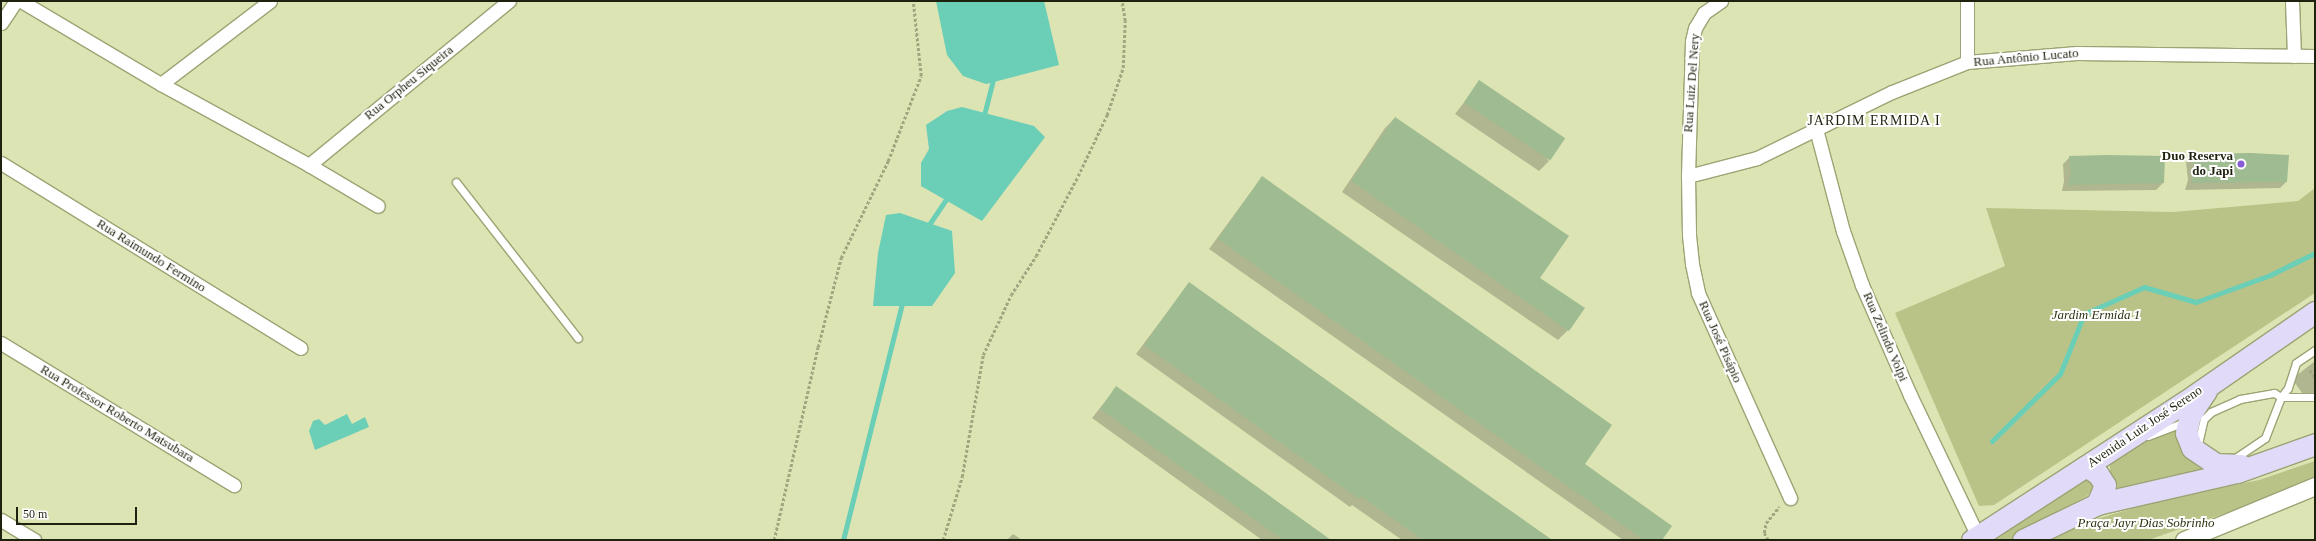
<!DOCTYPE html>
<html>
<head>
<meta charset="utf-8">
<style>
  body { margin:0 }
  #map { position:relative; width:2316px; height:541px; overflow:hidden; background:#dce4b3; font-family:Georgia,serif }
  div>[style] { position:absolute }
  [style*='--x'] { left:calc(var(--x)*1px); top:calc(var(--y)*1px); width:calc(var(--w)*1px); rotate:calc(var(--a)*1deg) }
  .green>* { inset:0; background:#bac387 }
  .water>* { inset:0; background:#6bceb6 }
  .shadow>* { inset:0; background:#0003 }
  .stream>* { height:5px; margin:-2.5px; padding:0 2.5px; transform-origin:2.5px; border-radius:2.5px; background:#6bceb6 }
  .building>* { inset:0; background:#9ebb91; transform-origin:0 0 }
  .path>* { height:2.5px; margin-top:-1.25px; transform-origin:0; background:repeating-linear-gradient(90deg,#a0a67f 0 3px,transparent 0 5px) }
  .roads { filter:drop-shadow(1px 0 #9ca374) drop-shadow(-1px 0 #9ca374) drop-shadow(0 1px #9ca374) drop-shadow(0 -1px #9ca374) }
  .service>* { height:7px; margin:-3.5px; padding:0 3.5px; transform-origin:3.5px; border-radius:3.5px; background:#fff }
  .minor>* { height:13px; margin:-6.5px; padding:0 6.5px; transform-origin:6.5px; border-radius:6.5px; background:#fff }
  .tertiary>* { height:17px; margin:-8.5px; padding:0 8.5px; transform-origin:8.5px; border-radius:8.5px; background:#fff }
  .primary>* { height:21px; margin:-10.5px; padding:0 10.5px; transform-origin:10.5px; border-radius:10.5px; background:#e1daf8 }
  .dots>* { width:11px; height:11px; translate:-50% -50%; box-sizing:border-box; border:2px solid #fff; border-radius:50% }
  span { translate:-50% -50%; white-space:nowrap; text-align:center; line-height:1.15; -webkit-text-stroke:4px #fff; paint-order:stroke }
  .street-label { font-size:13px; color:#1e210e }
  .poi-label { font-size:13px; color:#1e210e; font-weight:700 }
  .right { translate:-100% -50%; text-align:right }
  .park-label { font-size:13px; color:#2e3211; font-style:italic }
  .neighbourhood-label { font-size:14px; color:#1e210e; letter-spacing:1px }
  .frame { position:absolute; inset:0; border:2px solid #1e210e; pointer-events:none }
  .scale { position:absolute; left:16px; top:507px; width:121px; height:18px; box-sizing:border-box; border:2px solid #1e210e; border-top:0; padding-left:5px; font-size:12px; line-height:14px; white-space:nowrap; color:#1e210e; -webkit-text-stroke:3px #fff; paint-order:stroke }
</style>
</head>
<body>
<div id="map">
  <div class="green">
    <i style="clip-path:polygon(2315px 188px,2315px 293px,1994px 505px,1979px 506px,1895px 313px,2005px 266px,1986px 208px,2173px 212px,2298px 201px)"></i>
    <i style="clip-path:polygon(2189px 406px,2178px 440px,2210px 471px,2110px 492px,2110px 460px)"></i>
    <i style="clip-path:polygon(2315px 461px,2315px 482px,2148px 540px,2047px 540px,2096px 519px,2166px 499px,2259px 480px)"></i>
    <i style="clip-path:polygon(2083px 480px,2091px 482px,2093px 488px,2087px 496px,2041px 520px,2010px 540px,1994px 540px,2072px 484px)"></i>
  </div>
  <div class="water">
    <i style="clip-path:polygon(936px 1px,1044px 1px,1059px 65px,986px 84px,963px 76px,947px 55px)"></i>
    <i style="clip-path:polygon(962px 107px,1034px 126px,1045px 137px,982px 221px,921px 186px,921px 163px,929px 149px,926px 125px,947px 111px)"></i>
    <i style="clip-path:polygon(900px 213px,952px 231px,955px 273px,932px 306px,873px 306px,878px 253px,886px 215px)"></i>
    <i style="clip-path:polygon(347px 414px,352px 424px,365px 417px,369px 427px,315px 450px,309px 431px,313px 421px,319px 419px,325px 425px)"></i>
  </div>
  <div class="shadow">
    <i style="clip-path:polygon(1480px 82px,1549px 161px,1539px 171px,1455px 114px)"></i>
    <i style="clip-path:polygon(1395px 118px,1539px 278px,1568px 330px,1558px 340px,1342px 192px,1385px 128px)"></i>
    <i style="clip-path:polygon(2193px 155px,2286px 182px,2280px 188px,2185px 190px,2188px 180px,2186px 162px)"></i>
    <i style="clip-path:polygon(2070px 157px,2163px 183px,2156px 190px,2062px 191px,2064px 181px,2063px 164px)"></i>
    <i style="clip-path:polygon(1262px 177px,1584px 464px,1661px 540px,1623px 540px,1209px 249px)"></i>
    <i style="clip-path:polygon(1189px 283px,1435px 459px,1552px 540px,1402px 540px,1352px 505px,1350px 507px,1136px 354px)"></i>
    <i style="clip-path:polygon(2315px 361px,2315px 396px,2308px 401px,2292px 379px)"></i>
    <i style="clip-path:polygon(1116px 388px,1329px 540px,1262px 540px,1092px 418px)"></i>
    <i style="clip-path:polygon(1013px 534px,1022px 540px,1007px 540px)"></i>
  </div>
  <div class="stream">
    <i style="--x:983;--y:119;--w:44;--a:-75.7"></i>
    <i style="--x:926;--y:229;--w:40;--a:-56"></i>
    <i style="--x:1992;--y:441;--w:95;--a:-44.6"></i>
    <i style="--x:2060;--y:374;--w:65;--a:-68.2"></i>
    <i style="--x:2084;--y:314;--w:66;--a:-24.2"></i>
    <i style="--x:2144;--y:287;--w:54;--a:16.1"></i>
    <i style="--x:2196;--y:302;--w:79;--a:-20"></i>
    <i style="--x:2270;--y:275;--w:50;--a:-26.1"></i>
    <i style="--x:843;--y:540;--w:247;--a:-76"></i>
  </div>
  <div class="building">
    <i style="left:1479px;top:80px;width:104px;height:27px;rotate:34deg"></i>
    <i style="clip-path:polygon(1395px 117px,1569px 236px,1540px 278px,1585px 308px,1569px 331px,1351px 181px)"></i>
    <i style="clip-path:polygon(2251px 153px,2289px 155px,2287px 182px,2191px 183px,2194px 172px,2193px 154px)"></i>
    <i style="clip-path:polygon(2107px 155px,2165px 156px,2164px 183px,2068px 185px,2071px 173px,2069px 156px)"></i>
    <i style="clip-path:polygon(1262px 176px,1612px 425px,1585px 464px,1672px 526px,1662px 540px,1644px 540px,1218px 239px)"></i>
    <i style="clip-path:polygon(1189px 282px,1436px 458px,1552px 540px,1423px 540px,1361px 496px,1359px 499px,1144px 345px)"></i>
    <i style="clip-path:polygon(1116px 386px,1157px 415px,1331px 540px,1284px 540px,1272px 532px,1100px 409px)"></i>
  </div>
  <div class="path">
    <i style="--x:2310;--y:370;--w:9;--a:54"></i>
    <i style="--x:774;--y:540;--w:198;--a:-77.2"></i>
    <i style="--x:818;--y:347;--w:92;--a:-75.5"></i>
    <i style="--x:841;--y:258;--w:108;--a:-64.1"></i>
    <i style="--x:888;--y:161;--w:91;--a:-68.8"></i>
    <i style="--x:921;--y:76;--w:75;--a:-96.1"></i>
    <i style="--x:943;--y:540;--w:66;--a:-73.2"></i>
    <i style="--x:962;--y:477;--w:124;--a:-80.2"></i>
    <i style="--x:983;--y:355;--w:66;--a:-65"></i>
    <i style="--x:1011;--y:295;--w:46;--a:-57.3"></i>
    <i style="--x:1036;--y:256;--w:90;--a:-62.3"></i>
    <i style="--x:1078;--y:176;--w:68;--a:-64.6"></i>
    <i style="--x:1107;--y:115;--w:50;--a:-71.2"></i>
    <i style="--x:1123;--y:68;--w:47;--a:-87.6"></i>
    <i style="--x:1125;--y:21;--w:20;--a:-99"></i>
    <i style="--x:1768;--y:540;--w:8;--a:-120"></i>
    <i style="--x:1764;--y:533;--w:10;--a:-79"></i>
    <i style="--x:1766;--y:523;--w:21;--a:-51"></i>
  </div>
  <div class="roads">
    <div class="service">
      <i style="--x:456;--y:182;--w:198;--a:52"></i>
      <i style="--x:2315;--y:350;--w:23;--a:146"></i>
      <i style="--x:2296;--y:363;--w:26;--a:108"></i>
      <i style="--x:2288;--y:388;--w:11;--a:128"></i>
      <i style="--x:2281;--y:397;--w:34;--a:0"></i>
      <i style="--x:2148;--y:436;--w:40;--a:-21"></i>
      <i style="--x:2198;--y:444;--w:26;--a:-77"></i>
      <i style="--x:2204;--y:419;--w:10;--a:-45"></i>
      <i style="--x:2211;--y:412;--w:32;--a:-24"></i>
      <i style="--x:2240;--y:399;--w:35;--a:-10"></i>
      <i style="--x:2274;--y:393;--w:8;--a:30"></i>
      <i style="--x:2281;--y:397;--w:44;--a:111.3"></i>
      <i style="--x:2265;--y:438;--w:37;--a:146"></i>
    </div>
    <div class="minor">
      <i style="--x:21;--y:1;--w:163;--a:30.7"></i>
      <i style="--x:161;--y:84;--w:169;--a:28.7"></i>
      <i style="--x:309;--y:165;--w:80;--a:30.7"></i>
      <i style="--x:1721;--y:1;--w:21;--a:145"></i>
      <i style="--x:1704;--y:13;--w:17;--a:121"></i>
      <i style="--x:1695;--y:28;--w:13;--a:103"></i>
      <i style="--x:1692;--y:41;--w:135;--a:91.7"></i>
      <i style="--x:1688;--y:176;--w:59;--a:89"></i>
      <i style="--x:1689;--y:235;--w:29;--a:84"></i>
      <i style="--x:1692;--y:264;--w:30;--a:78"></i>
      <i style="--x:1698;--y:293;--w:225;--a:65.8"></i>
      <i style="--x:2292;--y:1;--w:55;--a:87.9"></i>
      <i style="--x:1;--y:23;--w:27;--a:-56"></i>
      <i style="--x:1967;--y:62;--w:61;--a:-90"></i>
      <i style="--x:161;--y:84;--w:137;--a:-37.3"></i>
      <i style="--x:1816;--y:129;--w:106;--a:75.2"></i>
      <i style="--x:1843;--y:231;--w:57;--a:70.6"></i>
      <i style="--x:1862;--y:285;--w:120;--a:66.4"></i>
      <i style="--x:1910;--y:395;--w:157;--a:64.3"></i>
      <i style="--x:1;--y:163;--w:352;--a:31.7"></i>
      <i style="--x:309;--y:165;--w:259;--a:-39.4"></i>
      <i style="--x:1688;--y:176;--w:71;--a:-14.6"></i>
      <i style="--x:1757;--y:158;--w:150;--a:-26.1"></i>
      <i style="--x:1892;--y:92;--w:81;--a:-21.8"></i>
      <i style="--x:1967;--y:62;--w:110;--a:-4.7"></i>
      <i style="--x:2077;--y:53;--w:238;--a:0.7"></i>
      <i style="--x:1;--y:343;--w:273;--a:31.4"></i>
      <i style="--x:1;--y:520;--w:39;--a:31"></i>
    </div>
    <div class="tertiary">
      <i style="--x:2184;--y:540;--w:142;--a:-22.4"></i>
    </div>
    <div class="primary">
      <i style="--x:2206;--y:391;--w:29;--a:124"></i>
      <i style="--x:2190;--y:415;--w:18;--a:103"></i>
      <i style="--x:2186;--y:433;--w:16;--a:68"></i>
      <i style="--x:2192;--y:448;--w:29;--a:34"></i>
      <i style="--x:2216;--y:464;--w:25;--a:2"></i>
      <i style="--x:2086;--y:466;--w:14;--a:34"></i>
      <i style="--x:2098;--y:474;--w:13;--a:58"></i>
      <i style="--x:2105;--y:485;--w:21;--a:113"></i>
      <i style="--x:1972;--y:540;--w:266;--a:-33"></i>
      <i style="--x:2195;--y:395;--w:146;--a:-34.7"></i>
      <i style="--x:2023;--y:540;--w:82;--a:-25.9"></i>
      <i style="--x:2097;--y:504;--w:144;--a:-12.9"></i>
      <i style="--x:2237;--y:472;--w:83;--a:-19.7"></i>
    </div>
  </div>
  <div class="dots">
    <i style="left:2241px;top:164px;background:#865dd7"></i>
  </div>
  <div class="street-label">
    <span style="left:2026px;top:58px;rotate:-5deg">Rua Antônio Lucato</span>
    <span style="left:409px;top:83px;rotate:-39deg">Rua Orpheu Siqueira</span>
    <span style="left:1692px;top:83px;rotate:-86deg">Rua Luiz Del Nery</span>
    <span style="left:151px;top:256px;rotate:32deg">Rua Raimundo Fermino</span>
    <span style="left:1885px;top:337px;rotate:67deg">Rua Zelindo Volpi</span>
    <span style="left:1720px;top:342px;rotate:66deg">Rua José Pisápio</span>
    <span style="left:117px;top:414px;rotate:31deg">Rua Professor Roberto Matsubara</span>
    <span style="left:2145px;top:427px;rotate:-34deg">Avenida Luiz José Sereno</span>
  </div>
  <div class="poi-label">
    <span class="right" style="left:2233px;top:164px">Duo Reserva<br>do Japi</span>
  </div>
  <div class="park-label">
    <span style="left:2096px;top:315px">Jardim Ermida 1</span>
    <span style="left:2146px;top:523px">Praça Jayr Dias Sobrinho</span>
  </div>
  <div class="neighbourhood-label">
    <span style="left:1874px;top:121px">JARDIM ERMIDA I</span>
  </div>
  <div class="frame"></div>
  <div class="scale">50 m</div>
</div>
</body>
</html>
